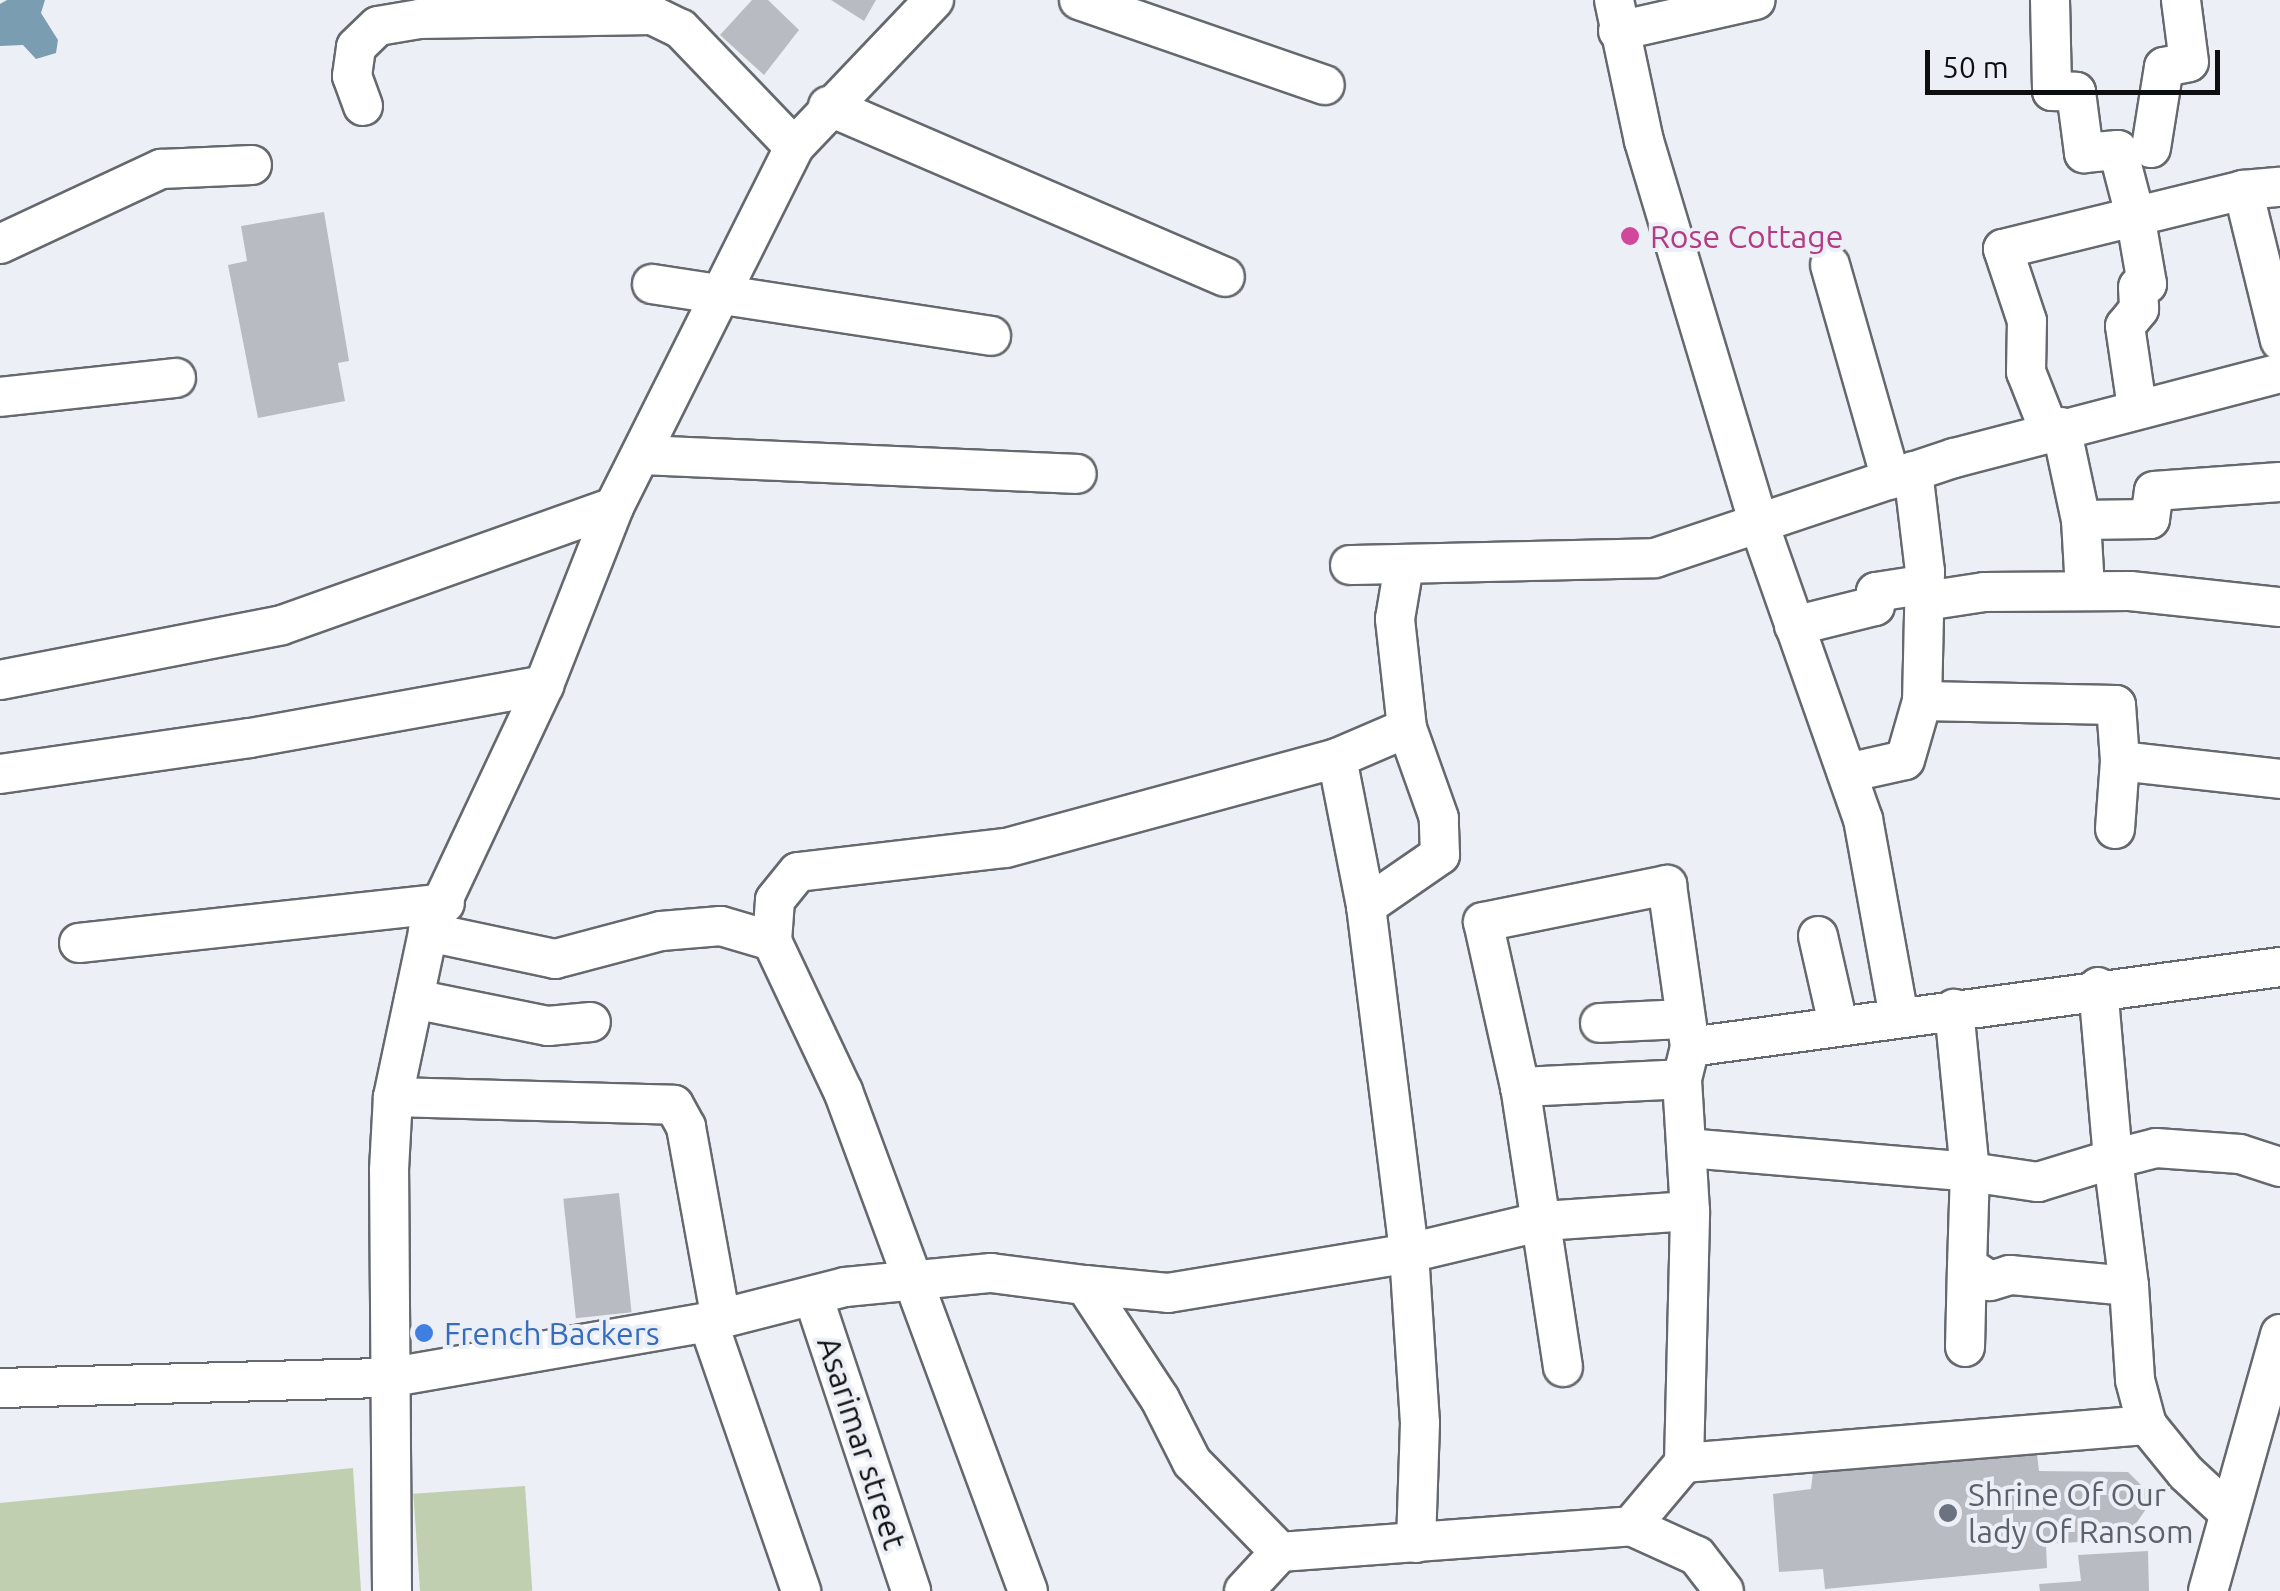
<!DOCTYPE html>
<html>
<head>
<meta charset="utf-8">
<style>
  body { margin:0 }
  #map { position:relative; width:2280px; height:1591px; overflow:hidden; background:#ecf0f6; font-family:Ubuntu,sans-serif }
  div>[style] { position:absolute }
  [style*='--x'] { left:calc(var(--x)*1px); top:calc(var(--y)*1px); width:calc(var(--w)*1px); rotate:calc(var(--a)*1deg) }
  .green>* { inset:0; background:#c1cfb1; transform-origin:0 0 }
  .water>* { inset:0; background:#7a9db1 }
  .building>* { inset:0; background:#b8bcc2; transform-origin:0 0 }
  .roads { filter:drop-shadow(2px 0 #65696e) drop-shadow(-2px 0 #65696e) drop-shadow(0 2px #65696e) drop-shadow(0 -2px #65696e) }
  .minor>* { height:38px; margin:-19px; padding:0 19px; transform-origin:19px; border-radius:19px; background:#fff }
  .dots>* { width:28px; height:28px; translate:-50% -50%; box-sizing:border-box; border:5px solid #ecf0f6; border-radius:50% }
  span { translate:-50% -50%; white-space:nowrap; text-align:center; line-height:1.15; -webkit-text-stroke:8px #ecf0f6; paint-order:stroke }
  .hotel-label { font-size:32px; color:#b23c85 }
  .left { translate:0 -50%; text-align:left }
  .shop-label { font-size:32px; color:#366cbe }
  .street-label { font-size:32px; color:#0d0e10 }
  .worship-label { font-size:32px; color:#5b616d }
  .scale { position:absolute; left:1925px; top:50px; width:295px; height:45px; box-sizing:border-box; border:5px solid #0d0e10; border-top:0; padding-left:12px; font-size:30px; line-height:35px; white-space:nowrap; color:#0d0e10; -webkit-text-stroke:8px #ecf0f6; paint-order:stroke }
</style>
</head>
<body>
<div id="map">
  <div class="green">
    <i style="clip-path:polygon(353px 1468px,361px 1591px,0 1591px,0 1503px)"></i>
    <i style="left:525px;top:1486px;width:105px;height:112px;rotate:86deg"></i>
  </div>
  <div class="water">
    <i style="clip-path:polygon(7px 0,45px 0,41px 13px,58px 40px,56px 53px,36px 59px,23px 45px,0 46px,0 4px)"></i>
  </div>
  <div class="building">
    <i style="clip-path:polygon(752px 0,768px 0,799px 30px,764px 75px,720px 35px)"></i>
    <i style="clip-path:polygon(831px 0,876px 0,864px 21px)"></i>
    <i style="clip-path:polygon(324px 212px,349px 361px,338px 363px,345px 401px,258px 418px,228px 265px,247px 261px,241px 226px)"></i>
    <i style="left:619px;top:1193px;width:120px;height:56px;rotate:84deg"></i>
    <i style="clip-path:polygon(2037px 1454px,2039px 1471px,2128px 1472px,2145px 1489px,2146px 1509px,2133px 1528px,2111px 1540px,2046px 1544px,2047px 1568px,1825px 1589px,1823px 1569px,1779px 1572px,1773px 1494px,1811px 1489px,1813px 1471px)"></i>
    <i style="clip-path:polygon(2148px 1551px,2149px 1591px,2040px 1591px,2039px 1584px,2081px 1581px,2078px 1555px)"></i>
  </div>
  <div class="roads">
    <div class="minor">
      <i style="--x:1079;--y:0;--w:260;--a:19.1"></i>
      <i style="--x:1614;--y:0;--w:144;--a:78"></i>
      <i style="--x:1644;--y:141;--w:400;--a:73.3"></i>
      <i style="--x:1759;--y:524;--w:313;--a:70.6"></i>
      <i style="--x:1863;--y:819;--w:202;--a:79.7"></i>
      <i style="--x:2050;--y:0;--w:91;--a:88.7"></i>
      <i style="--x:2052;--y:91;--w:24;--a:2"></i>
      <i style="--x:2076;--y:92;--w:62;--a:82.5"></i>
      <i style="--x:2084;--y:153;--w:34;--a:-5"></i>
      <i style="--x:2118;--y:150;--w:67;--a:75.3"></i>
      <i style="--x:2135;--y:215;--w:70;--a:80.1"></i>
      <i style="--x:2147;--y:284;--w:9;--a:162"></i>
      <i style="--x:2138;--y:287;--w:22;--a:87"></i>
      <i style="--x:2139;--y:309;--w:22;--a:129"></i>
      <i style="--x:2125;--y:326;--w:82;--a:81.6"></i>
      <i style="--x:1618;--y:31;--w:141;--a:-12.7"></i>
      <i style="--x:363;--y:106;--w:32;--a:-110"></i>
      <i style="--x:352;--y:76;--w:29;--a:-82"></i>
      <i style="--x:356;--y:47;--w:30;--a:-44"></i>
      <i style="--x:378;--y:26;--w:42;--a:-9.7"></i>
      <i style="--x:419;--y:19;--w:233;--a:-1"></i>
      <i style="--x:652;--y:15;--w:32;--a:26"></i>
      <i style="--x:681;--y:29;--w:163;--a:46.2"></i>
      <i style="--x:828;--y:106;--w:432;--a:23.3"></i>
      <i style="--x:2151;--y:148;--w:82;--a:-80.9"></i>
      <i style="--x:2164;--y:67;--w:25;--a:-11"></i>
      <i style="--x:2189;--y:62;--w:63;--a:-97.4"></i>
      <i style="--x:2243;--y:190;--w:155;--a:76.2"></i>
      <i style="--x:0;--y:244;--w:178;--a:-25"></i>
      <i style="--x:161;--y:169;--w:91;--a:-2.5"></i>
      <i style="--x:1830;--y:265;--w:223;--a:74.1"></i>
      <i style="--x:652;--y:284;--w:343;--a:8.7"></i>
      <i style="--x:0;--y:397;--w:177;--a:-6.2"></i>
      <i style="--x:2061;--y:427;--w:95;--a:77.9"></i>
      <i style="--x:2081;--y:520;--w:70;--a:86.7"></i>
      <i style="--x:2049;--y:430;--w:62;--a:-111.6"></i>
      <i style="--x:2026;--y:372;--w:51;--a:-88.9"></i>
      <i style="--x:2027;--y:321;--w:76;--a:-108.4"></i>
      <i style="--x:2003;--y:249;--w:247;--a:-13.8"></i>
      <i style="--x:2243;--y:190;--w:37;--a:-5"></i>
      <i style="--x:644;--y:455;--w:433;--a:2.5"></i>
      <i style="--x:1913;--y:471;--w:101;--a:83.2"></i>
      <i style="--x:1925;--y:571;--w:130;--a:91.3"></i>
      <i style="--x:2081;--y:520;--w:69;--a:-0.8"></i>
      <i style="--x:2150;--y:519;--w:28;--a:-82"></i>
      <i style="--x:2154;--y:491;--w:126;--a:-4.1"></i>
      <i style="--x:1350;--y:565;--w:305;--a:-1.3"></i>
      <i style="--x:1655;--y:558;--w:315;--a:-18.5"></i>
      <i style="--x:1954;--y:458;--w:337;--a:-14.6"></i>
      <i style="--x:1794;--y:626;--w:83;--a:-13.9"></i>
      <i style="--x:1875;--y:606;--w:14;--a:-86"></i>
      <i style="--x:1876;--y:592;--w:46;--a:-8.8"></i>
      <i style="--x:1921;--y:585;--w:19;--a:54"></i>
      <i style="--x:1932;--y:600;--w:53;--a:-8.7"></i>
      <i style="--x:1984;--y:592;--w:146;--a:-0.4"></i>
      <i style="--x:2130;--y:591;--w:151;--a:6.1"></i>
      <i style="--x:0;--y:680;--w:287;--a:-11"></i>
      <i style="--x:282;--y:625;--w:352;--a:-19.6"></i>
      <i style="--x:1337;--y:758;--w:76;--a:-23.2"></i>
      <i style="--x:1407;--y:728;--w:110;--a:-96.3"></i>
      <i style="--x:1395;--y:619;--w:54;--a:-80.4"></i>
      <i style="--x:1847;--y:773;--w:59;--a:-12.6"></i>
      <i style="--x:1905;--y:760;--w:61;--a:-73.9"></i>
      <i style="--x:1922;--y:701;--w:194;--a:1.2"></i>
      <i style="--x:2116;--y:705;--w:56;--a:85.9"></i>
      <i style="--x:0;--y:774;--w:253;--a:-8.2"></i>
      <i style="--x:250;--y:738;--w:299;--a:-10.2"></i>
      <i style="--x:2115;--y:829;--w:68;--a:-85.8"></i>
      <i style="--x:2120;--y:761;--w:161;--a:6.4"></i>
      <i style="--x:1366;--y:906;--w:90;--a:-34.6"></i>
      <i style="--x:1440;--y:855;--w:37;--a:-92"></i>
      <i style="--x:1439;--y:818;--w:96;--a:-109.6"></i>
      <i style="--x:428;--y:932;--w:130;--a:12"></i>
      <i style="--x:555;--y:959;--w:110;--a:-14.8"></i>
      <i style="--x:661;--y:931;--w:60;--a:-4.8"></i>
      <i style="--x:721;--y:926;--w:53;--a:16.4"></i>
      <i style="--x:772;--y:941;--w:41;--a:-85.8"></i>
      <i style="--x:775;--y:900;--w:36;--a:-51"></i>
      <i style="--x:798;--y:872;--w:209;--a:-6.6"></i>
      <i style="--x:1006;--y:848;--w:343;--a:-15.2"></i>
      <i style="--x:1337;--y:758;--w:151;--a:78.9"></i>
      <i style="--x:1366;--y:906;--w:350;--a:82.9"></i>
      <i style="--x:1409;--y:1253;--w:170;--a:86.3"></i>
      <i style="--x:1420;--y:1423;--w:120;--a:91.9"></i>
      <i style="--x:1818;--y:936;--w:90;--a:77.2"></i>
      <i style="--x:772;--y:941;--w:166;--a:64.7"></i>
      <i style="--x:843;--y:1091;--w:533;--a:69.7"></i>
      <i style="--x:79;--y:943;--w:368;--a:-6.2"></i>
      <i style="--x:2098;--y:987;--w:173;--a:85"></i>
      <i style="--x:2113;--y:1159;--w:128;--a:82.8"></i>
      <i style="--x:2129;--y:1286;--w:120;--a:-174.7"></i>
      <i style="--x:2010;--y:1275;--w:21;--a:163"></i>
      <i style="--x:1990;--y:1281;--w:27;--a:-147"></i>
      <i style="--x:1967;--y:1266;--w:94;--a:-88.2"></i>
      <i style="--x:1970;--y:1172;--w:69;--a:8.4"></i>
      <i style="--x:2038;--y:1182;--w:78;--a:-17"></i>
      <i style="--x:2113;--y:1159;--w:44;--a:-14.3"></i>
      <i style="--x:2156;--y:1148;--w:84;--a:4.1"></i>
      <i style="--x:2240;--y:1154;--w:42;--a:18"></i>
      <i style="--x:414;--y:999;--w:137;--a:11.4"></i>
      <i style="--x:548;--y:1026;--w:43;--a:-5.3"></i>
      <i style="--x:1600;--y:1023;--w:85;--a:-2.7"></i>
      <i style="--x:1520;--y:1087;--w:169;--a:-102.6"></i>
      <i style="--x:1483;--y:922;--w:188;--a:-11.4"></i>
      <i style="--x:1667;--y:885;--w:164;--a:81.9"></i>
      <i style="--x:393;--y:1097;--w:281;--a:1.6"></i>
      <i style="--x:674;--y:1105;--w:25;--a:61"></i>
      <i style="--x:686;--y:1127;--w:195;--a:79.7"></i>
      <i style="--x:1687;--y:1148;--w:284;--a:4.8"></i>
      <i style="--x:1970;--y:1172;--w:164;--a:-95.6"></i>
      <i style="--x:1085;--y:1285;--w:83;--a:5.5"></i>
      <i style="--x:1168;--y:1293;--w:244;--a:-9.4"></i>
      <i style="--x:1409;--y:1253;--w:138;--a:-13.4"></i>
      <i style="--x:1543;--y:1221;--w:147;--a:-3.9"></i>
      <i style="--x:2129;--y:1286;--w:94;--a:86.3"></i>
      <i style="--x:2135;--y:1380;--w:47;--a:75.1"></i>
      <i style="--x:2147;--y:1425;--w:62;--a:50.9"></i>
      <i style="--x:2186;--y:1473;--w:56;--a:42.8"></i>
      <i style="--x:813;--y:1296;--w:311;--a:71.6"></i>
      <i style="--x:708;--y:1322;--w:285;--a:70.9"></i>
      <i style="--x:1965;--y:1347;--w:81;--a:-88.6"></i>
      <i style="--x:1563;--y:1367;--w:283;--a:-98.7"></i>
      <i style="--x:1520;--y:1087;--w:162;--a:-2.8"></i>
      <i style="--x:0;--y:1388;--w:387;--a:-1.5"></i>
      <i style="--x:387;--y:1378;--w:326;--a:-9.9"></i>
      <i style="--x:708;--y:1322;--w:141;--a:-14.3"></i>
      <i style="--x:845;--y:1287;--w:147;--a:-5.5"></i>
      <i style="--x:991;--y:1273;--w:95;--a:7.3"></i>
      <i style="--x:1085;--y:1285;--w:136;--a:56.7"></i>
      <i style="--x:1160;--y:1399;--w:71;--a:63.1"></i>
      <i style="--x:1192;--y:1462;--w:126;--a:45.6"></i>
      <i style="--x:1280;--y:1552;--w:352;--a:-4.2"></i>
      <i style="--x:1631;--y:1526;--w:72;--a:24.4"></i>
      <i style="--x:1697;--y:1556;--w:44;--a:52.4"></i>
      <i style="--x:1684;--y:1463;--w:465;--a:-4.7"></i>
      <i style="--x:1631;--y:1526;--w:82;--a:-49.9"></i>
      <i style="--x:1684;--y:1463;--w:252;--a:-88.6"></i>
      <i style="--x:1690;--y:1211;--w:132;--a:-93.5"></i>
      <i style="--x:1682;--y:1079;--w:33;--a:-76"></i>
      <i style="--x:1690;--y:1047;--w:595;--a:-7.72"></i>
      <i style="--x:392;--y:1591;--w:421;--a:-90.4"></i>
      <i style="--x:389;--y:1170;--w:73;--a:-86.9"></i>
      <i style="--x:393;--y:1097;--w:169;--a:-78"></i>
      <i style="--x:428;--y:932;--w:273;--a:-64.8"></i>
      <i style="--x:544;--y:685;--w:191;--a:-68.5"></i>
      <i style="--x:614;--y:507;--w:402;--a:-63.4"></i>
      <i style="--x:794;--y:147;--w:203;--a:-46.4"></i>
      <i style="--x:1244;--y:1591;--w:53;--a:-47.3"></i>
      <i style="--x:2208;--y:1591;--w:267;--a:-74.3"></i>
    </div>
  </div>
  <div class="dots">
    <i style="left:1630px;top:236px;background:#d1479c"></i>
    <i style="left:424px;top:1333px;background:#3f7fe0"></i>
    <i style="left:1948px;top:1513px;background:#6b7280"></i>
  </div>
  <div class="hotel-label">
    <span class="left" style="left:1650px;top:236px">Rose Cottage</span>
  </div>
  <div class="shop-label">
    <span class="left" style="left:444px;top:1333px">French Backers</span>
  </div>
  <div class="street-label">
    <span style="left:862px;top:1443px;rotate:72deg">Asarimar street</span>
  </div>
  <div class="worship-label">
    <span class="left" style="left:1968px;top:1513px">Shrine Of Our<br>lady Of Ransom</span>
  </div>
  <div class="scale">50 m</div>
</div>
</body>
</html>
